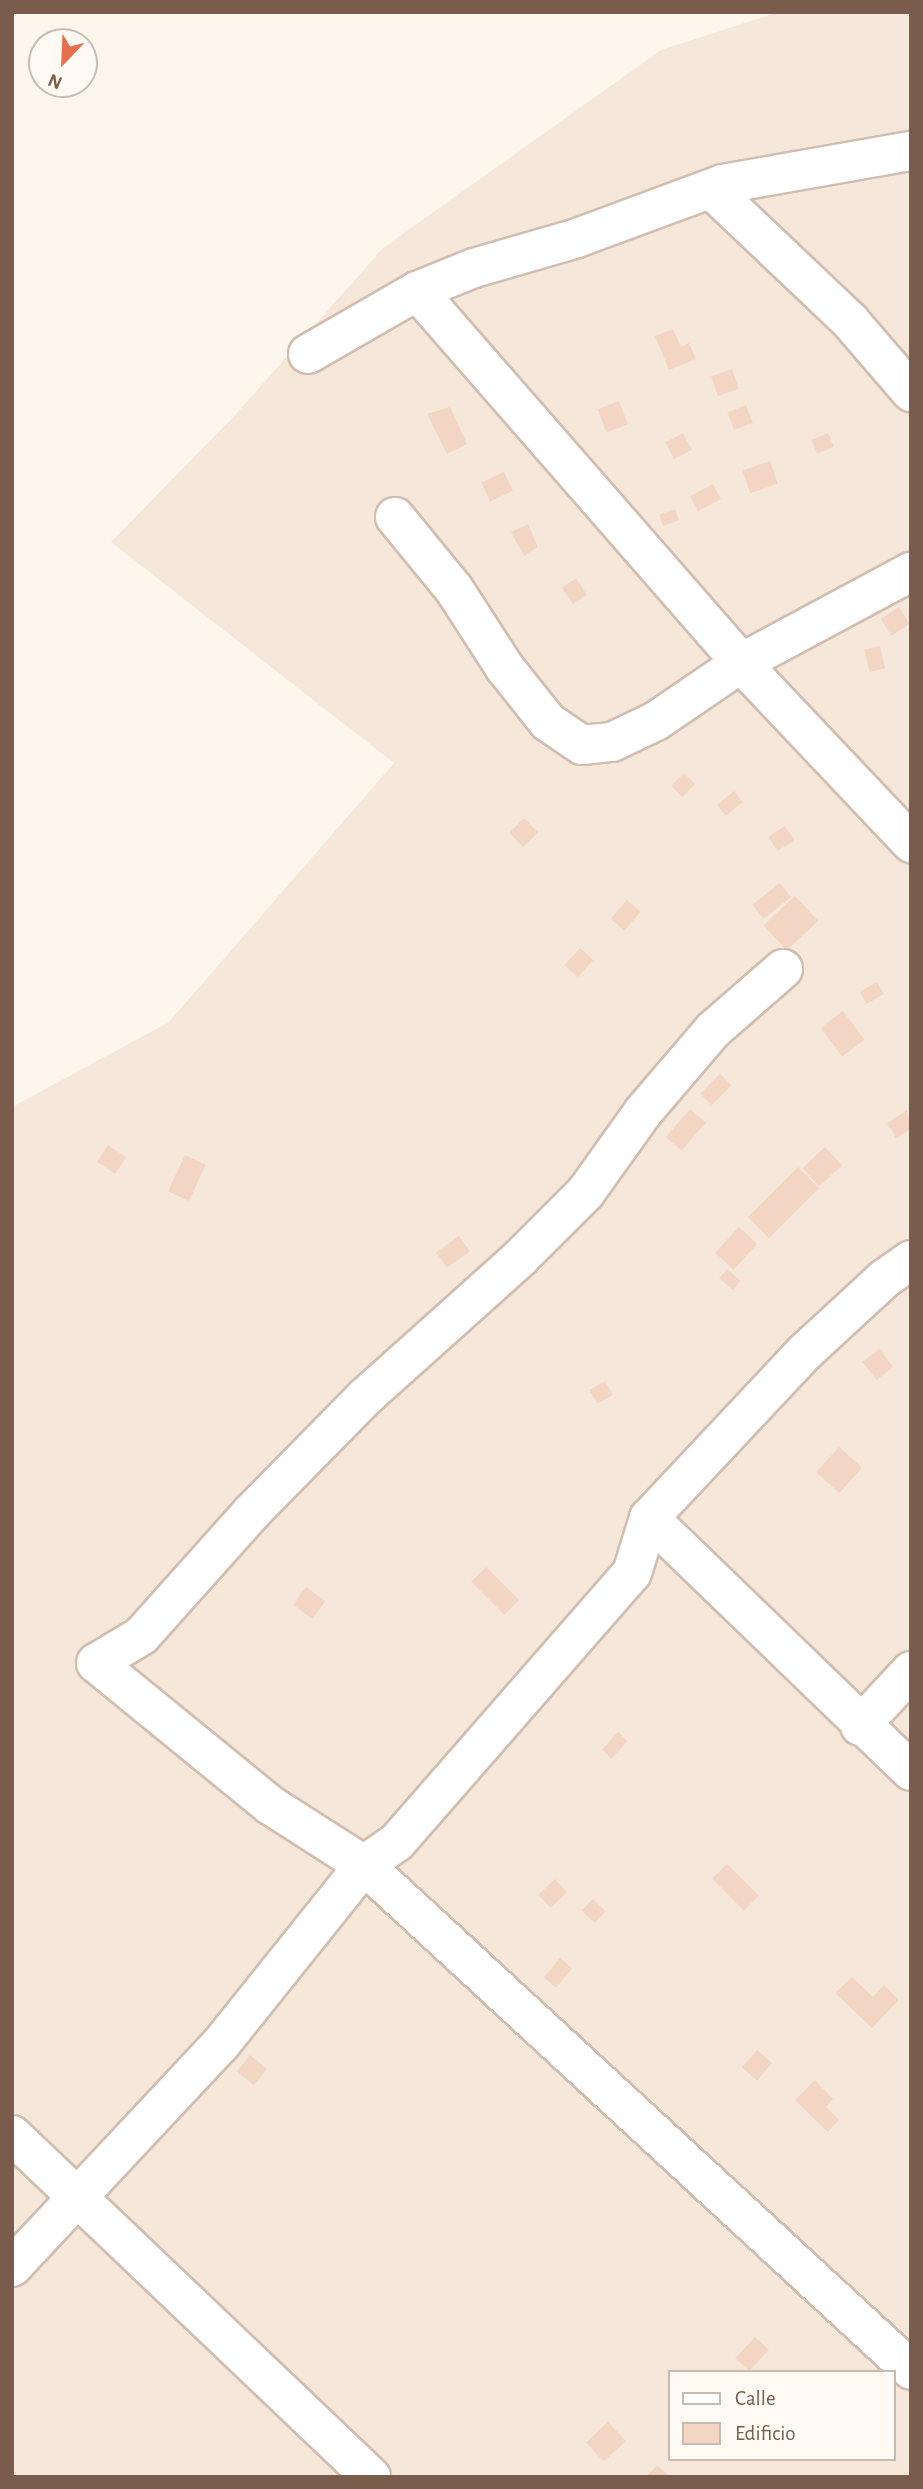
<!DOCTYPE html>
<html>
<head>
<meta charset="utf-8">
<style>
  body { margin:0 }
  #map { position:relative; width:923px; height:2489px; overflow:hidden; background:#fdf6ec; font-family:"Alegreya Sans",sans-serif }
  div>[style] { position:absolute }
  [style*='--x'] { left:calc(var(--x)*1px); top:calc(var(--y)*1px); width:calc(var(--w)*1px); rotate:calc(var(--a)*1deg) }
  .residential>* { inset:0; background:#f5e8da }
  .building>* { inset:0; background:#f3d5c3; transform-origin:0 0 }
  .roads { filter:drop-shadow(2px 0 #d1beb0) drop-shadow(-2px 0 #d1beb0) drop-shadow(0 2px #d1beb0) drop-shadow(0 -2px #d1beb0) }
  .minor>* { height:38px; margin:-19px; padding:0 19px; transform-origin:19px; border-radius:19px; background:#fff }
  span { translate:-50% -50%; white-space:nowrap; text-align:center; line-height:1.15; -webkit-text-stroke:5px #fffaf3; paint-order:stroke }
  .frame { position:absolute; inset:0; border:14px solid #7a5c4d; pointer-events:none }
  .legend { position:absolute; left:668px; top:2370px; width:228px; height:91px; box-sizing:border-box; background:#fffaf3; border:2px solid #cabbb1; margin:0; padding:9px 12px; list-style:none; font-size:21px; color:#7a5c4d }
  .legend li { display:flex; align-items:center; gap:14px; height:35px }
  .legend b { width:35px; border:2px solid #cabbb1 }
  .north { position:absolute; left:28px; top:28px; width:70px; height:70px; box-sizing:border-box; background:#fffaf3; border:2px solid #cabbb1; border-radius:50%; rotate:203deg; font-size:19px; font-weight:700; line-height:28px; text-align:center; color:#7a5c4d }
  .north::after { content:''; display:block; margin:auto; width:24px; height:32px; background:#e76f51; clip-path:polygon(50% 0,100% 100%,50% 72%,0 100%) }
</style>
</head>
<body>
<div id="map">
  <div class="residential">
    <i style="clip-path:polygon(evenodd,779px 12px,911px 12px,911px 2477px,12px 2477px,12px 1107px,169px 1022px,394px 763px,111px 542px,236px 414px,383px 248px,661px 50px,779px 12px,669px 2372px,893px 2372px,893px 2459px,669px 2459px,669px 2372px)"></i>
  </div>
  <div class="building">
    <i style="clip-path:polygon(673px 329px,681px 347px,689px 343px,696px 359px,669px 370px,655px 336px)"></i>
    <i style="left:732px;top:369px;width:21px;height:22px;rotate:71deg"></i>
    <i style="left:619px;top:401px;width:25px;height:23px;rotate:69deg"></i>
    <i style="left:746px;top:405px;width:19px;height:20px;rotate:69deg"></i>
    <i style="clip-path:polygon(450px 407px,467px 444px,447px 454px,427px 414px)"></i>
    <i style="left:683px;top:433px;width:19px;height:20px;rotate:62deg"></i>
    <i style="left:828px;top:433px;width:15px;height:18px;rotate:67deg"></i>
    <i style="left:770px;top:461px;width:24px;height:29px;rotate:71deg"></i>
    <i style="left:504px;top:472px;width:21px;height:25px;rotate:65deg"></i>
    <i style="left:713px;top:484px;width:17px;height:26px;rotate:62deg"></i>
    <i style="left:675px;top:509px;width:12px;height:17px;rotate:70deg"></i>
    <i style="clip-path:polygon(528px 524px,538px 547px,524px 556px,511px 532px)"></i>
    <i style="left:576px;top:578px;width:20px;height:17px;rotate:57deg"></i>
    <i style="left:899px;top:607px;width:20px;height:22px;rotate:57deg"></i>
    <i style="left:880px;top:646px;width:23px;height:16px;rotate:77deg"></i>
    <i style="left:684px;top:773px;width:16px;height:18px;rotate:45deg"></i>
    <i style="left:734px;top:791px;width:14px;height:22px;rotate:51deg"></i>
    <i style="left:524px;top:818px;width:20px;height:21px;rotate:45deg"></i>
    <i style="left:785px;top:826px;width:17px;height:20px;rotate:57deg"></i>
    <i style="left:780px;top:883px;width:18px;height:35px;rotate:52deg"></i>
    <i style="left:795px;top:896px;width:34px;height:43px;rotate:47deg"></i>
    <i style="left:627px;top:900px;width:18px;height:25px;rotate:41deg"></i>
    <i style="left:580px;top:948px;width:18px;height:23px;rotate:43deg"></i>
    <i style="left:877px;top:982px;width:14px;height:20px;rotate:60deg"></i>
    <i style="left:843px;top:1011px;width:36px;height:28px;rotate:53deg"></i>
    <i style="left:720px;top:1074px;width:16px;height:28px;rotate:45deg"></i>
    <i style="left:690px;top:1109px;width:21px;height:37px;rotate:41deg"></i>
    <i style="clip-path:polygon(907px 1110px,911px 1129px,896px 1138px,887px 1123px)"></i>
    <i style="left:108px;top:1145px;width:22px;height:20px;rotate:34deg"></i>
    <i style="left:825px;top:1147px;width:25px;height:31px;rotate:47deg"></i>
    <i style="left:185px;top:1155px;width:23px;height:40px;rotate:25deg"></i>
    <i style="left:798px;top:1167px;width:30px;height:71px;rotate:45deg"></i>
    <i style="left:739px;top:1227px;width:25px;height:35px;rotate:43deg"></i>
    <i style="left:459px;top:1236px;width:19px;height:28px;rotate:55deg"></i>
    <i style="left:727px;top:1269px;width:18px;height:12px;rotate:41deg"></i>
    <i style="left:879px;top:1349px;width:23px;height:21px;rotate:52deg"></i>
    <i style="left:605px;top:1381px;width:16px;height:18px;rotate:60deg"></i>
    <i style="left:839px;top:1447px;width:31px;height:34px;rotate:42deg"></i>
    <i style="left:486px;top:1567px;width:47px;height:21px;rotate:45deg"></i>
    <i style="left:306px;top:1587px;width:24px;height:22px;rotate:36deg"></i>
    <i style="left:618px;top:1732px;width:13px;height:24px;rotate:42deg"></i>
    <i style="left:727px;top:1864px;width:45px;height:21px;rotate:45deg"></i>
    <i style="left:555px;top:1879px;width:18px;height:23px;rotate:47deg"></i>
    <i style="left:593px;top:1899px;width:18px;height:16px;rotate:45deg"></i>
    <i style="left:560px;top:1958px;width:16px;height:25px;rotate:40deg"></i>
    <i style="clip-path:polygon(852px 1977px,873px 1997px,884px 1985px,899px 2000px,872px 2028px,835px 1993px)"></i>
    <i style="left:757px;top:2050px;width:20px;height:23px;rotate:41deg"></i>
    <i style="left:250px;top:2055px;width:22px;height:21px;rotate:39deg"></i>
    <i style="clip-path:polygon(815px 2080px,833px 2099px,826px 2107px,839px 2120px,828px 2132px,795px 2100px)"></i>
    <i style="left:755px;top:2337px;width:19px;height:29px;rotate:43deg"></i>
    <i style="left:608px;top:2422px;width:26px;height:30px;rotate:47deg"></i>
    <i style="clip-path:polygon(657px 2465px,670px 2477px,646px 2477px)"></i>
  </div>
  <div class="roads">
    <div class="minor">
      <i style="--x:711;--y:189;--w:192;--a:43.5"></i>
      <i style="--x:850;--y:321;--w:94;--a:49.3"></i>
      <i style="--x:417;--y:291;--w:493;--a:48.9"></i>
      <i style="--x:741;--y:663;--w:248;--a:46.6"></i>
      <i style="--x:308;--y:354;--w:126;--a:-30"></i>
      <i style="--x:417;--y:291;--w:61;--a:-22"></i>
      <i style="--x:474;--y:268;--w:107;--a:-16.2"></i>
      <i style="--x:577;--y:238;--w:156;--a:-20.3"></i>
      <i style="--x:723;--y:184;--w:191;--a:-10"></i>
      <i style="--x:395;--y:517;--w:93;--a:50.7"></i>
      <i style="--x:454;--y:589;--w:94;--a:57.2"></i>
      <i style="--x:505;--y:668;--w:69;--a:51.5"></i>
      <i style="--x:548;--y:722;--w:41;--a:34.1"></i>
      <i style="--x:582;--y:745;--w:30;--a:-6"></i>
      <i style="--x:612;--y:742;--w:49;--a:-25.5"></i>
      <i style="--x:656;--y:721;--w:103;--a:-34.3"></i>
      <i style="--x:741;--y:663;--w:193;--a:-28.2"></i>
      <i style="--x:783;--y:969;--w:93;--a:138.9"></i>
      <i style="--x:713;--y:1030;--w:108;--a:130.5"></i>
      <i style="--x:643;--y:1112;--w:98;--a:125.5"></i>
      <i style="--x:586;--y:1192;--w:95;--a:135"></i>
      <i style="--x:519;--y:1259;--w:207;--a:138.1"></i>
      <i style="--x:365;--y:1397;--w:161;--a:134.5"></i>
      <i style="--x:252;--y:1512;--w:166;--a:131.8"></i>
      <i style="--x:141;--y:1636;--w:52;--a:149"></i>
      <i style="--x:96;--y:1663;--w:225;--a:39.2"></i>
      <i style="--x:270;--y:1805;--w:112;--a:32.6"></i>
      <i style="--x:364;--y:1865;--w:744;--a:42.71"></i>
      <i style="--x:649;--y:1518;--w:364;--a:44"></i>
      <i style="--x:860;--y:1726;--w:75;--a:-47.2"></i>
      <i style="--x:12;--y:2135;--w:496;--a:43.6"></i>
      <i style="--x:12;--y:2267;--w:304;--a:-46.9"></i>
      <i style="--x:220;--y:2045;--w:231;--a:-51.3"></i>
      <i style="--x:364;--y:1865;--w:40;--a:-34.9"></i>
      <i style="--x:397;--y:1842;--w:357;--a:-48.9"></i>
      <i style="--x:632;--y:1573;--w:58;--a:-72.8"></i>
      <i style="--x:649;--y:1518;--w:228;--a:-46.8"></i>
      <i style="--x:805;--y:1352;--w:108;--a:-42.7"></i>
      <i style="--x:884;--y:1279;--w:33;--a:-35"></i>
    </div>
  </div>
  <div class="frame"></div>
  <ul class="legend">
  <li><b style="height:9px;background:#fff"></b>Calle</li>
  <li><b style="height:19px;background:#f3d5c3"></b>Edificio</li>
  </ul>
  <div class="north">N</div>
</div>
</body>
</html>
